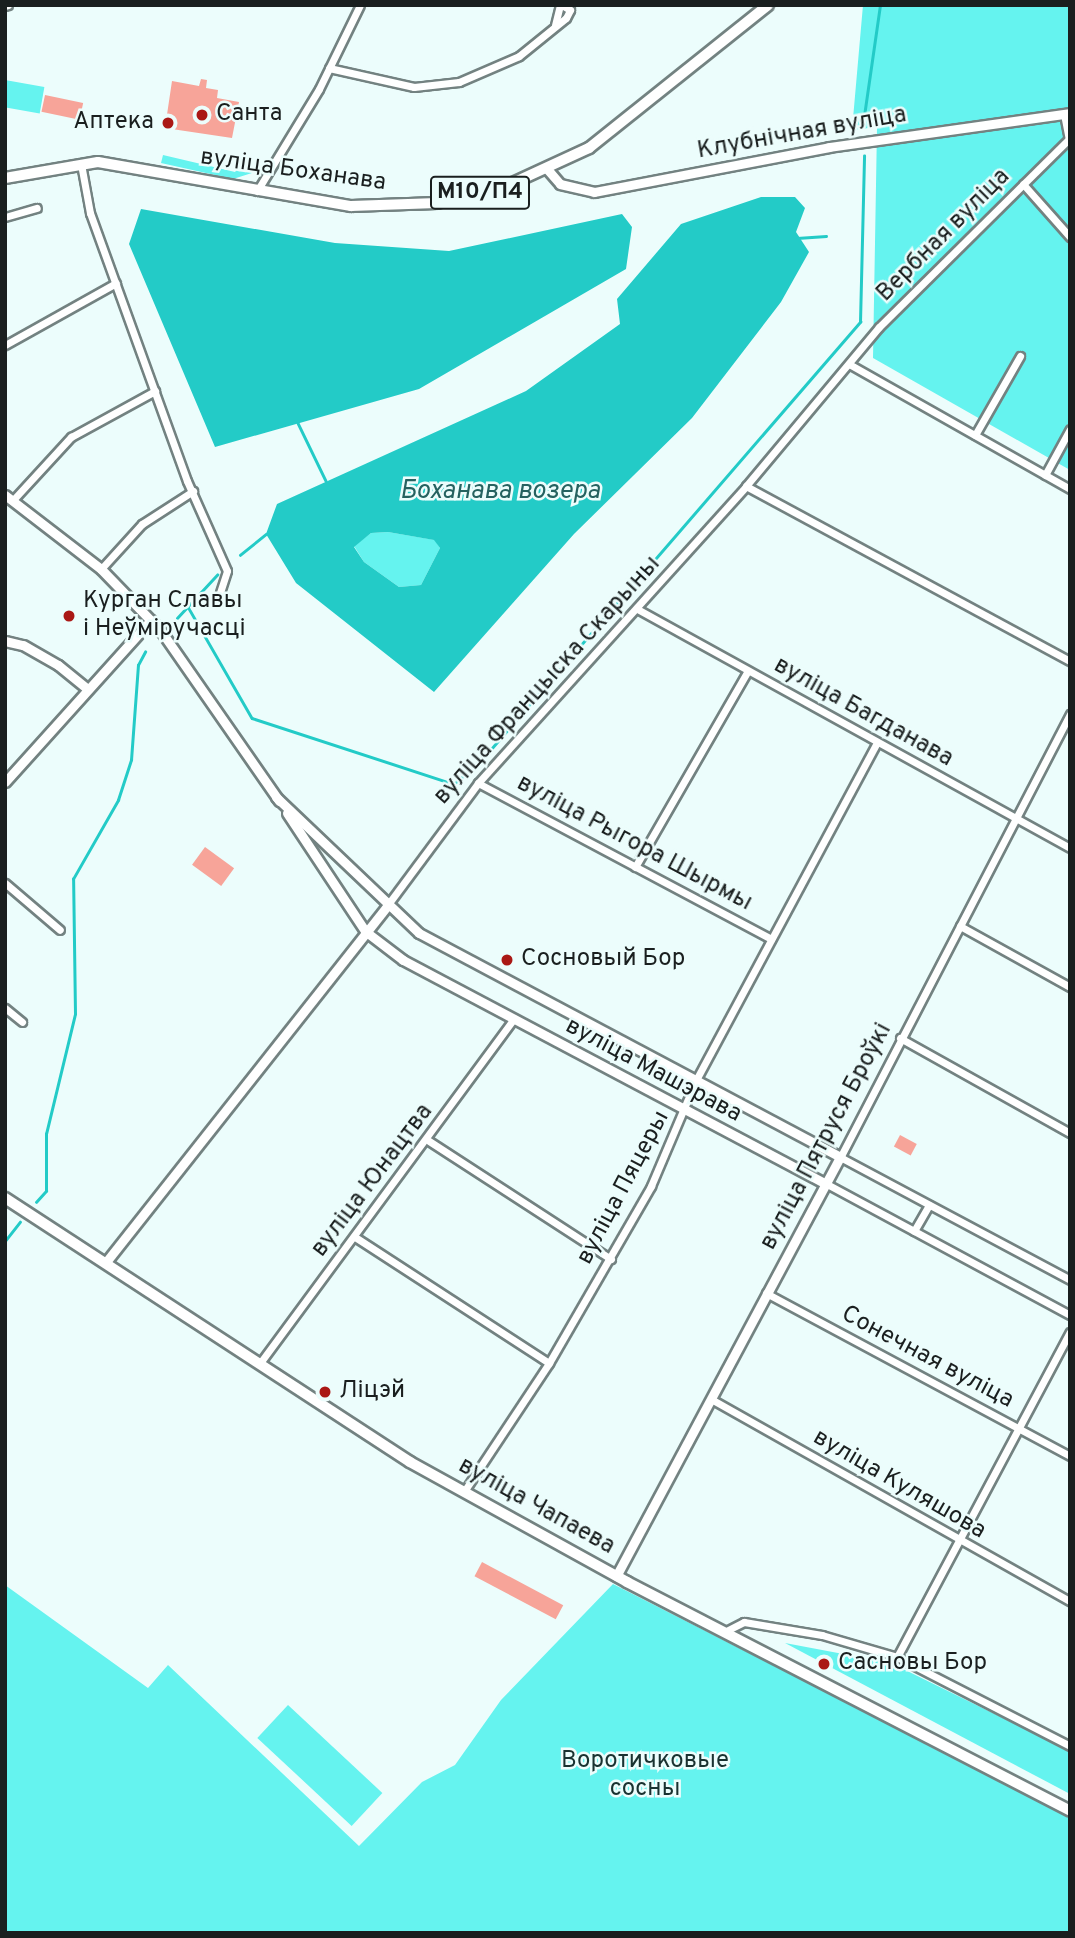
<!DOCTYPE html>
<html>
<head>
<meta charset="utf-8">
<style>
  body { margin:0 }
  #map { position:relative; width:1075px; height:1938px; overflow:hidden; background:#ecfdfc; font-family:Overpass,sans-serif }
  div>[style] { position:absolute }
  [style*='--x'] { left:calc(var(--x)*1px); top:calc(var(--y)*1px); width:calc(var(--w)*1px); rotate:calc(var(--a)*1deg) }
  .green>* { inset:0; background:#65f3ef; transform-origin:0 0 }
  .water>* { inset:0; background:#23cbc7 }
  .stream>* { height:2.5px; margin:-1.25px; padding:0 1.25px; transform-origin:1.25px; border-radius:1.25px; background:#23cbc7 }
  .building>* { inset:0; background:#f7a499; transform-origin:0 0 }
  .roads { filter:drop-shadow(2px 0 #738281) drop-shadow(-2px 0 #738281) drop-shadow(0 2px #738281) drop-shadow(0 -2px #738281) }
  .minor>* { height:7px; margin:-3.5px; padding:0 3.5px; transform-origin:3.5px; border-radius:3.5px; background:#fff }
  .tertiary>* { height:9px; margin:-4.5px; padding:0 4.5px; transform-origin:4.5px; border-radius:4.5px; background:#fff }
  .secondary>* { height:10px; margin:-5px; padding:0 5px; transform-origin:5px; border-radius:5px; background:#fff }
  .primary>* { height:10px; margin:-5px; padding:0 5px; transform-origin:5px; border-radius:5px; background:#fff }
  .dots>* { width:19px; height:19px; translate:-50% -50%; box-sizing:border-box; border:4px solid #ecfdfc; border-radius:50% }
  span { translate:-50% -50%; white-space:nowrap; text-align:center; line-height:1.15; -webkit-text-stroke:5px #ecfdfc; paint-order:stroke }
  .shield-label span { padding:2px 5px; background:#ecfdfc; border:2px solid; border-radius:5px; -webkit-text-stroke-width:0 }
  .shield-label { font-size:23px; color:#1a1f1f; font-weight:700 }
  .poi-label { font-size:24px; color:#1a1f1f }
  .left { translate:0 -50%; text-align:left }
  .right { translate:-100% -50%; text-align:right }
  .street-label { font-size:24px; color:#1a1f1f }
  .park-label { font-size:24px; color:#193231 }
  .water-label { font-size:26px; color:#256260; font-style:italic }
  .frame { position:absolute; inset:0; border:7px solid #1a1f1f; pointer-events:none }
</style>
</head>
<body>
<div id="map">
  <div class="green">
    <i style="clip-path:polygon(863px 5px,1070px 5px,1070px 470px,873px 358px,877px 127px,852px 130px)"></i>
    <i style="left:5px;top:80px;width:40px;height:27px;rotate:10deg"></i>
    <i style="clip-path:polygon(163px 155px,235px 172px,245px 160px,255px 172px,233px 179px,161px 163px)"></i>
    <i style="clip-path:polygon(388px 532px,435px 540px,440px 548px,421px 585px,399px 587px,364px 562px,354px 546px,371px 533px)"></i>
    <i style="clip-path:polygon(613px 1584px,1070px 1816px,1070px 1933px,5px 1933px,5px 1585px,148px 1688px,168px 1665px,359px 1846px,422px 1782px,455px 1765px,501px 1700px)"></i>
    <i style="clip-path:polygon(785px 1643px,891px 1663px,1070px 1751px,1070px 1794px)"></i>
    <i style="left:288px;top:1705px;width:129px;height:45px;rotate:43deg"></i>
  </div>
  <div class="water">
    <i style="clip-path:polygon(evenodd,761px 197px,795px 197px,805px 208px,796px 232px,809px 252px,781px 302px,692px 418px,574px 534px,434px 692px,296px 583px,266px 534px,277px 504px,526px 391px,620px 324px,617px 299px,681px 224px,761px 197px,388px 532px,434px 540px,440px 548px,421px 585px,399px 587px,364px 562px,354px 547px,371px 533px,388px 532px)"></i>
    <i style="clip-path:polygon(141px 209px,335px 243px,449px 251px,622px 214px,632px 227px,626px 269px,419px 389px,215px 447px,129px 244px)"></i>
  </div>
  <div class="stream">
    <i style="--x:864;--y:116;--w:112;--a:-81.8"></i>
    <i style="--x:797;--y:238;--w:29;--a:-4"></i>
    <i style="--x:298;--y:423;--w:64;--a:64.2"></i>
    <i style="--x:240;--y:555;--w:33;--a:-39"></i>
    <i style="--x:187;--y:605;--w:130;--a:60.1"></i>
    <i style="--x:252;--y:718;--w:213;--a:18.1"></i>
    <i style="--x:454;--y:784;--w:42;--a:-42.1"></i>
    <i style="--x:485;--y:756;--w:574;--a:-49.17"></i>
    <i style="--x:860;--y:322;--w:166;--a:-88.6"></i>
    <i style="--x:177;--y:618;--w:59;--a:-47.1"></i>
    <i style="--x:36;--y:1202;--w:15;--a:-48"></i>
    <i style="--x:46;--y:1191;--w:57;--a:-90"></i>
    <i style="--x:46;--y:1134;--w:123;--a:-76.4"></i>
    <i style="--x:75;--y:1014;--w:135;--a:-90.8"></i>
    <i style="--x:73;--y:879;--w:91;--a:-60.3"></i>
    <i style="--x:118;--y:800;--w:42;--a:-72"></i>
    <i style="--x:131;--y:760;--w:95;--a:-85.8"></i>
    <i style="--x:138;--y:665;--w:15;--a:-62"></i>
    <i style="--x:5;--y:1241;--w:24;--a:-52"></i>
  </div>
  <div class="building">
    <i style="clip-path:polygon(201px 79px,207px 80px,206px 88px,218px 90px,217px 98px,239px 102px,232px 138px,165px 128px,172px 81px,199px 86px)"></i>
    <i style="left:45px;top:95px;width:39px;height:17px;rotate:12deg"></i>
    <i style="left:205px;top:847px;width:36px;height:22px;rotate:36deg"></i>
    <i style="left:900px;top:1135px;width:19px;height:13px;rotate:28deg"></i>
    <i style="left:482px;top:1562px;width:92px;height:16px;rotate:28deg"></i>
  </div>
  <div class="roads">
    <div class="minor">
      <i style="--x:5;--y:6;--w:3;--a:-18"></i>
      <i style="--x:555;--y:25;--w:21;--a:-76"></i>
      <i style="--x:329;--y:68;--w:87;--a:12.6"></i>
      <i style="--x:414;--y:87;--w:45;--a:-6.3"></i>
      <i style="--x:459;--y:82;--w:65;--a:-23.4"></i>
      <i style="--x:519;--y:56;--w:60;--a:-39"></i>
      <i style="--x:566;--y:18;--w:9;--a:-63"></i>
      <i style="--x:570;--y:10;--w:9;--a:-148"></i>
      <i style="--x:1064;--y:114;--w:25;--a:79"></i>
      <i style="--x:81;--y:164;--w:50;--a:79.6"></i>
      <i style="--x:90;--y:213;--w:285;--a:70.1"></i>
      <i style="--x:187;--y:481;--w:98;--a:66"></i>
      <i style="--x:227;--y:571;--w:23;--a:108"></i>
      <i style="--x:1023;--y:184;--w:71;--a:48.4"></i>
      <i style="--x:257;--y:191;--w:119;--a:-58.7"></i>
      <i style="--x:319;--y:89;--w:93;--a:-64"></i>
      <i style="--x:5;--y:217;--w:33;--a:-16"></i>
      <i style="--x:5;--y:345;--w:127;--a:-29.2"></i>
      <i style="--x:849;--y:364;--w:254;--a:29.5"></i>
      <i style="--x:975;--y:435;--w:91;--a:-60.3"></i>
      <i style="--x:1045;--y:475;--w:52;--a:-61.5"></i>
      <i style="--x:746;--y:486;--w:207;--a:-50.1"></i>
      <i style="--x:879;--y:327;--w:269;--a:-44.7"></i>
      <i style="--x:13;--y:500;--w:86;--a:-47.4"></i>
      <i style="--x:71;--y:437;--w:96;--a:-28.7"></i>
      <i style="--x:101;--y:569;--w:61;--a:-47.7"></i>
      <i style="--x:142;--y:524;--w:61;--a:-32.9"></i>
      <i style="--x:639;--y:610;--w:492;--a:28.9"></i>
      <i style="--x:1070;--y:714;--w:499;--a:117.4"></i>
      <i style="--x:840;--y:1157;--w:261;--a:28.1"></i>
      <i style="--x:478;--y:783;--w:332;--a:28"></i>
      <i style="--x:635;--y:867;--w:225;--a:-60.1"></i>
      <i style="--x:5;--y:883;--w:72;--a:40.5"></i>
      <i style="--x:386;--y:907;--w:154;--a:-53.4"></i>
      <i style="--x:478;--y:783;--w:400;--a:-47.9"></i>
      <i style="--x:746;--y:486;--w:368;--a:28.4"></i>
      <i style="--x:960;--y:926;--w:126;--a:29"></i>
      <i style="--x:5;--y:1008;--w:22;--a:39"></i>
      <i style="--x:900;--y:1038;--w:195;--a:29.2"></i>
      <i style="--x:429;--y:1141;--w:217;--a:33"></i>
      <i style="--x:825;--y:1183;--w:278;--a:28.3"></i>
      <i style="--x:914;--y:1231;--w:30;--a:-60"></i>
      <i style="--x:355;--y:1237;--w:231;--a:33"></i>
      <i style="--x:766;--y:1293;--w:345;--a:28.2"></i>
      <i style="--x:260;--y:1363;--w:428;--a:-53.6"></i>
      <i style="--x:711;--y:1399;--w:412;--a:29.4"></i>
      <i style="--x:465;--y:1490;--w:152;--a:-56.5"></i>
      <i style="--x:549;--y:1363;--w:204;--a:-60"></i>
      <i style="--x:651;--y:1186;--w:115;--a:-67"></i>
      <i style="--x:696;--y:1080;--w:381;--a:-61.8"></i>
      <i style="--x:728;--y:1630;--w:18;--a:-27"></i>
      <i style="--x:744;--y:1622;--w:79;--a:9.5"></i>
      <i style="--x:822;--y:1635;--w:78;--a:16.3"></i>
      <i style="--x:897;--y:1657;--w:195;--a:27.2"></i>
      <i style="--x:897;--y:1657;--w:368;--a:-62"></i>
    </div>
    <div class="tertiary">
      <i style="--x:548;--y:170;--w:18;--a:49"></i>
      <i style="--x:560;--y:184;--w:35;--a:13"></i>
      <i style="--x:594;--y:192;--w:239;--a:-10.8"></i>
      <i style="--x:829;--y:147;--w:243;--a:-8"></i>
      <i style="--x:5;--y:495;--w:121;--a:37.6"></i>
      <i style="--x:101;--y:569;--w:86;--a:45.9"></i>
      <i style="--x:161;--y:631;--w:207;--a:55.2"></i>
      <i style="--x:5;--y:641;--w:18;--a:13"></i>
      <i style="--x:23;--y:645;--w:40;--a:29.7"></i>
      <i style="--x:58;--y:665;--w:38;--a:39"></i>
      <i style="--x:5;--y:782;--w:218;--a:-48"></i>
      <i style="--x:276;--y:797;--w:197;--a:43.6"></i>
      <i style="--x:419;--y:933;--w:477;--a:28"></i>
      <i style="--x:840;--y:1157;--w:475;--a:118.1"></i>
      <i style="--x:287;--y:813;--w:141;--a:56.5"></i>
      <i style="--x:365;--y:931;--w:48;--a:37.3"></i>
      <i style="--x:403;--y:960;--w:477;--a:27.9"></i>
      <i style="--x:106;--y:1262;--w:452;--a:-51.7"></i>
    </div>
    <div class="secondary">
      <i style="--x:5;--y:1198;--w:483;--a:33.1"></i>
      <i style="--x:410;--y:1462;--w:248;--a:28.9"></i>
      <i style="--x:627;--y:1582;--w:499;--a:27.3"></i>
    </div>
    <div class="primary">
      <i style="--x:5;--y:178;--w:94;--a:-9.8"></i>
      <i style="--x:98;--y:162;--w:257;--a:9.9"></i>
      <i style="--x:351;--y:206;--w:86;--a:-2"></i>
      <i style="--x:437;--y:203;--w:67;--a:-13"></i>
      <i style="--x:502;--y:188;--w:96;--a:-24.7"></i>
      <i style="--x:589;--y:148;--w:229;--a:-38.6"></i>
    </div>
  </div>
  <div class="dots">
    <i style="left:202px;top:115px;background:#aa1815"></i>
    <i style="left:168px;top:123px;background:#aa1815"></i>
    <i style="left:69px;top:616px;background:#aa1815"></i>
    <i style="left:507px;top:960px;background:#aa1815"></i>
    <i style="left:325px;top:1392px;background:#aa1815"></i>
    <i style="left:824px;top:1664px;background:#aa1815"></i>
  </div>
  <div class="shield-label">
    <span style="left:480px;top:193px">М10/П4</span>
  </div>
  <div class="poi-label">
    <span class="left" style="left:216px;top:115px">Санта</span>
    <span class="right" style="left:154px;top:123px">Аптека</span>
    <span class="left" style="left:83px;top:616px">Курган Славы<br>і Неўміручасці</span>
    <span class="left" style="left:521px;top:960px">Сосновый Бор</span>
    <span class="left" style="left:339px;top:1392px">Ліцэй</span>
    <span class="left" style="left:838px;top:1664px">Сасновы Бор</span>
  </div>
  <div class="street-label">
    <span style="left:802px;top:134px;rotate:-10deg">Клубнічная вуліца</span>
    <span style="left:293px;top:171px;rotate:8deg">вуліца Боханава</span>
    <span style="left:944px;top:236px;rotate:-45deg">Вербная вуліца</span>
    <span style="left:548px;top:681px;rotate:-48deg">вуліца Францыска Скарыны</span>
    <span style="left:863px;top:713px;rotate:29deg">вуліца Багданава</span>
    <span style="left:634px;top:844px;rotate:28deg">вуліца Рыгора Шырмы</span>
    <span style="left:653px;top:1071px;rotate:28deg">вуліца Машэрава</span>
    <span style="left:827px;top:1137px;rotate:-62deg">вуліца Пятруся Броўкі</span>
    <span style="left:373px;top:1181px;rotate:-53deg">вуліца Юнацтва</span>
    <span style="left:624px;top:1188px;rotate:-62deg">вуліца Пяцеры</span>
    <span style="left:927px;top:1358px;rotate:28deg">Сонечная вуліца</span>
    <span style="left:899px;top:1485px;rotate:30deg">вуліца Куляшова</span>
    <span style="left:536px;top:1507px;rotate:29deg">вуліца Чапаева</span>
  </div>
  <div class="park-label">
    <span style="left:645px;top:1776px">Воротичковые<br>сосны</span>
  </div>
  <div class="water-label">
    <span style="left:500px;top:492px">Боханава возера</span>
  </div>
  <div class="frame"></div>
</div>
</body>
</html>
